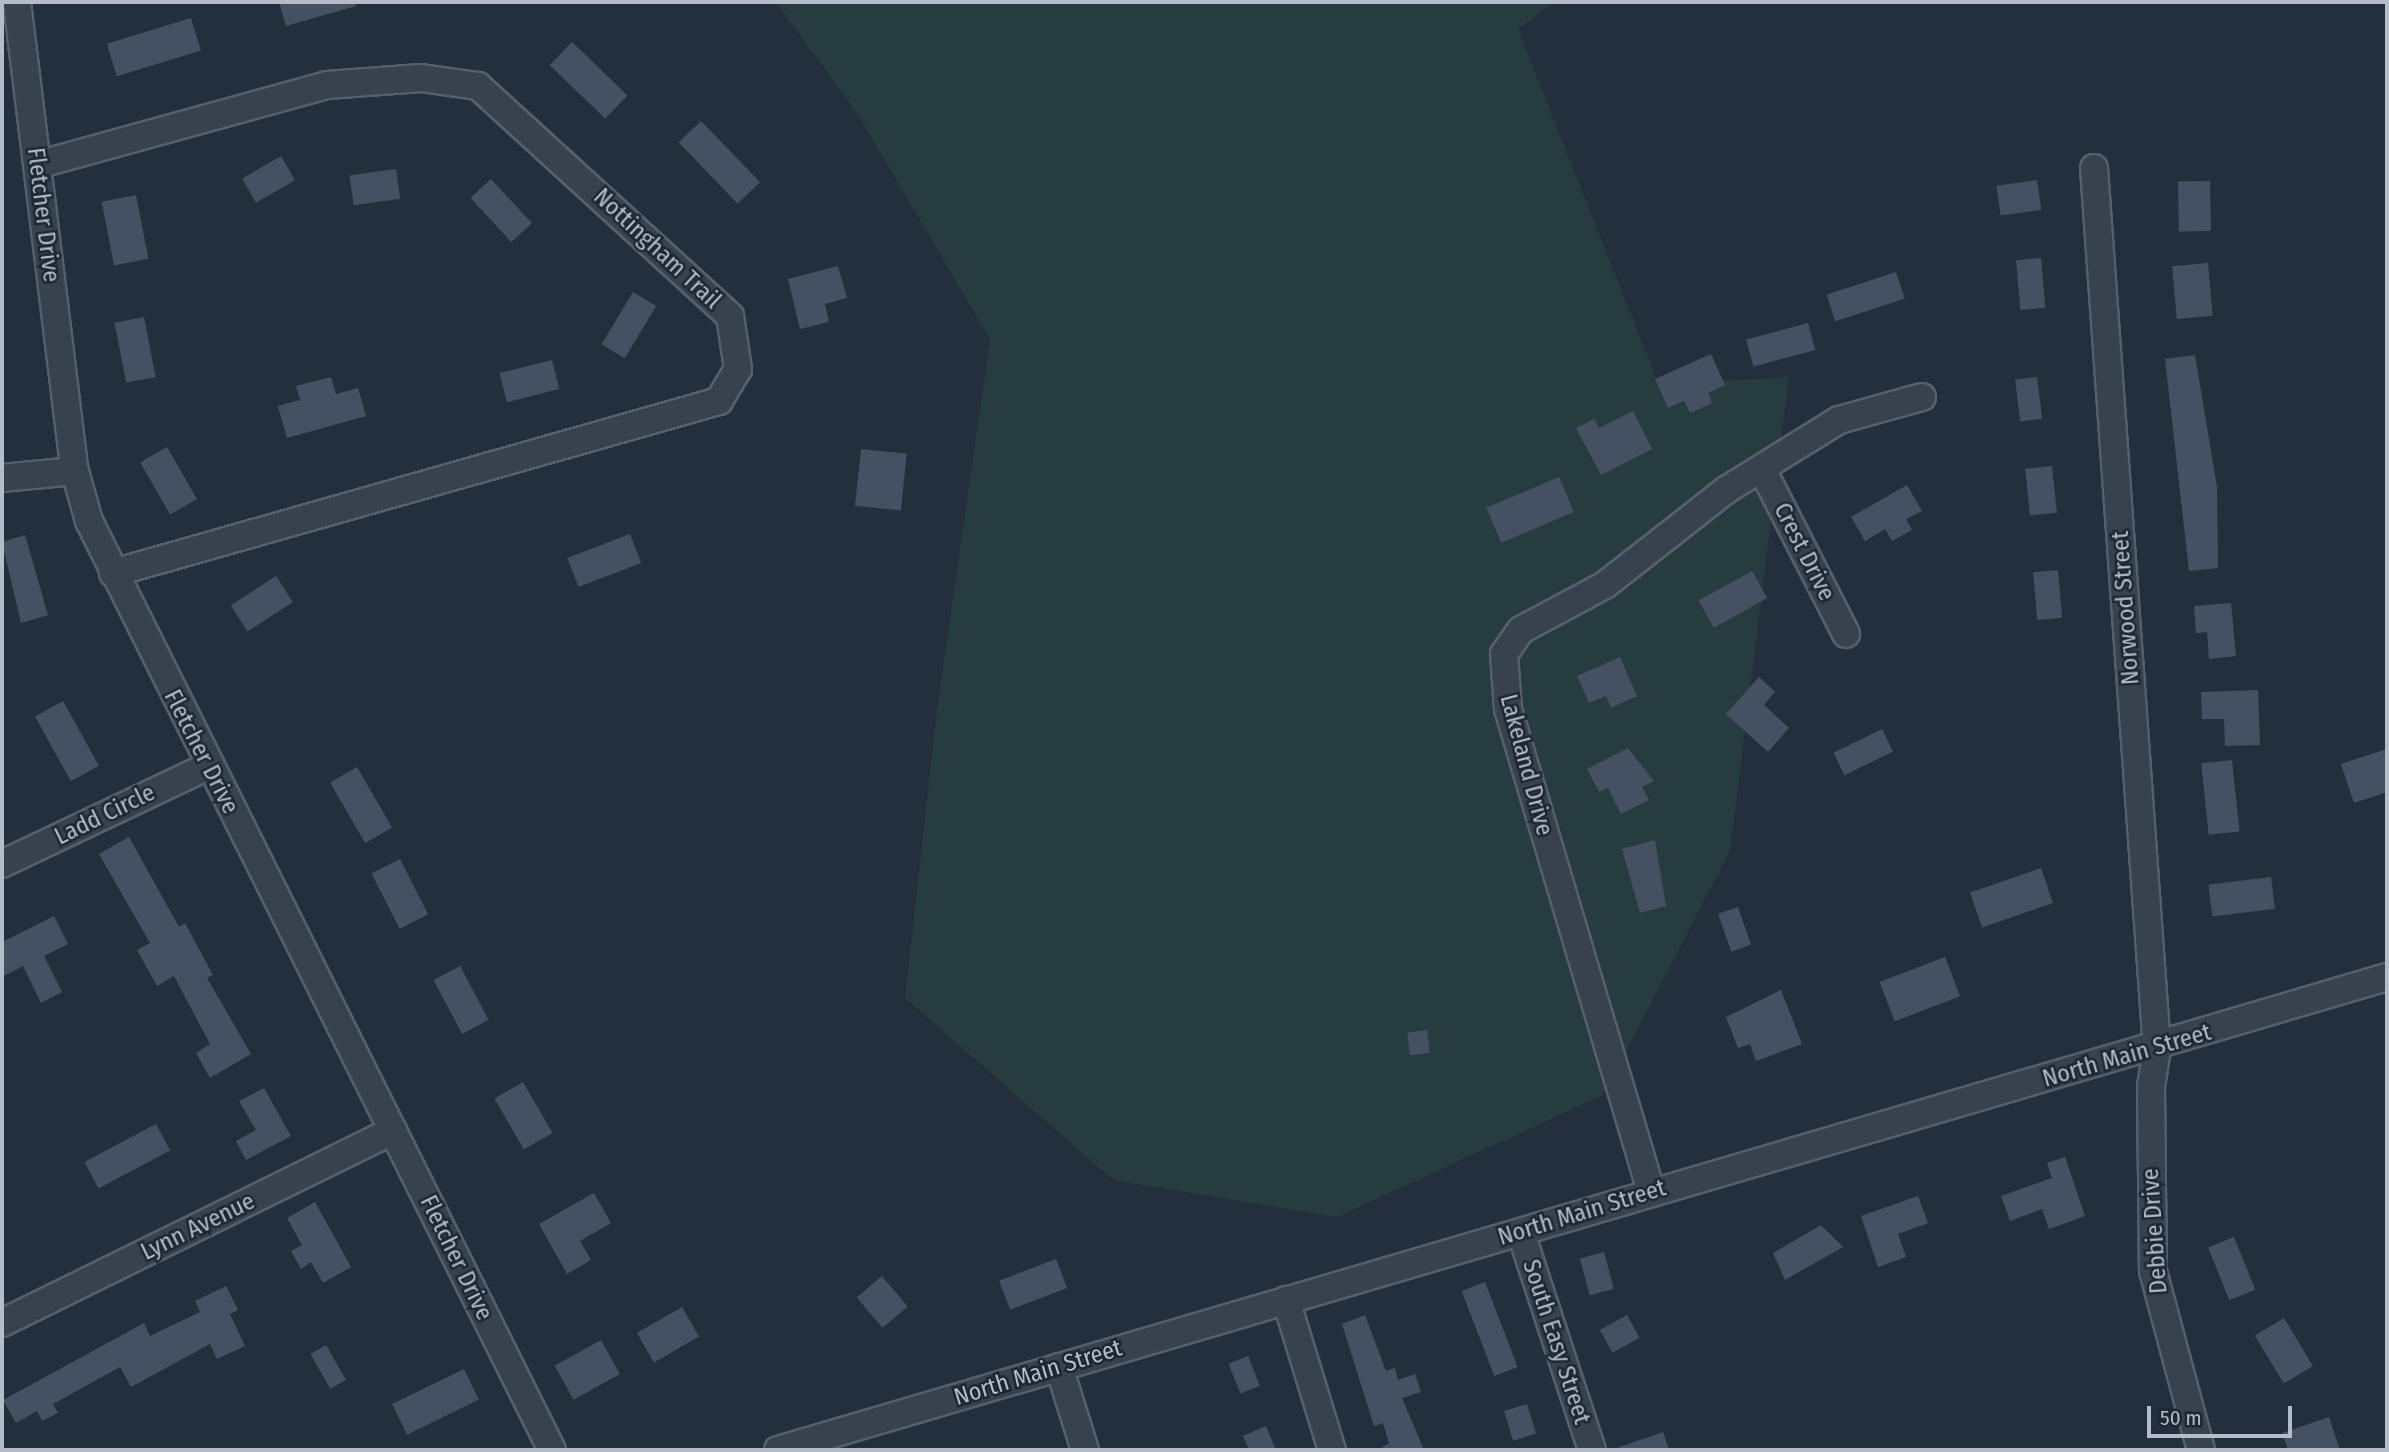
<!DOCTYPE html>
<html>
<head>
<meta charset="utf-8">
<style>
  body { margin:0 }
  #map { position:relative; width:2389px; height:1452px; overflow:hidden; background:#242f3e; font-family:"Fira Sans Condensed",sans-serif }
  div>[style] { position:absolute }
  [style*='--x'] { left:calc(var(--x)*1px); top:calc(var(--y)*1px); width:calc(var(--w)*1px); rotate:calc(var(--a)*1deg) }
  .green>* { inset:0; background:#263c3f }
  .building>* { inset:0; background:#455162; transform-origin:0 0 }
  .roads { filter:drop-shadow(2px 0 #565f6c) drop-shadow(-2px 0 #565f6c) drop-shadow(0 2px #565f6c) drop-shadow(0 -2px #565f6c) }
  .minor>* { height:26px; margin:-13px; padding:0 13px; transform-origin:13px; border-radius:13px; background:#38414e }
  span { translate:-50% -50%; white-space:nowrap; text-align:center; line-height:1.15; -webkit-text-stroke:5px #1d2633; paint-order:stroke }
  .street-label { font-size:24px; color:#b4bcc9 }
  .frame { position:absolute; inset:0; border:4px solid #b4bcc9; pointer-events:none }
  .scale { position:absolute; left:2147px; top:1406px; width:145px; height:32px; box-sizing:border-box; border:4px solid #b4bcc9; border-top:0; padding-left:9px; font-size:21px; line-height:24px; white-space:nowrap; color:#b4bcc9; -webkit-text-stroke:5px #1d2633; paint-order:stroke }
</style>
</head>
<body>
<div id="map">
  <div class="green">
    <i style="clip-path:polygon(776px 2px,1554px 2px,1518px 29px,1659px 385px,1789px 377px,1730px 851px,1603px 1095px,1337px 1217px,1113px 1180px,905px 998px,937px 709px,990px 339px,857px 113px)"></i>
  </div>
  <div class="building">
    <i style="clip-path:polygon(279px 2px,355px 2px,356px 6px,286px 26px)"></i>
    <i style="left:191px;top:18px;width:34px;height:88px;rotate:73deg"></i>
    <i style="left:572px;top:42px;width:77px;height:32px;rotate:44deg"></i>
    <i style="left:701px;top:121px;width:85px;height:31px;rotate:46deg"></i>
    <i style="left:281px;top:156px;width:28px;height:45px;rotate:60deg"></i>
    <i style="left:396px;top:169px;width:30px;height:47px;rotate:82deg"></i>
    <i style="left:491px;top:179px;width:60px;height:28px;rotate:47deg"></i>
    <i style="left:2037px;top:180px;width:30px;height:41px;rotate:82deg"></i>
    <i style="left:2210px;top:181px;width:50px;height:32px;rotate:89deg"></i>
    <i style="left:136px;top:195px;width:65px;height:35px;rotate:79deg"></i>
    <i style="left:2041px;top:258px;width:50px;height:25px;rotate:85deg"></i>
    <i style="left:2208px;top:263px;width:53px;height:36px;rotate:85deg"></i>
    <i style="clip-path:polygon(838px 266px,847px 298px,825px 304px,829px 322px,800px 329px,788px 279px)"></i>
    <i style="left:1896px;top:272px;width:28px;height:73px;rotate:72deg"></i>
    <i style="left:633px;top:292px;width:27px;height:61px;rotate:31deg"></i>
    <i style="left:144px;top:317px;width:61px;height:30px;rotate:79deg"></i>
    <i style="left:1808px;top:323px;width:28px;height:64px;rotate:75deg"></i>
    <i style="clip-path:polygon(1711px 354px,1725px 385px,1708px 393px,1712px 403px,1690px 413px,1684px 401px,1668px 408px,1655px 379px)"></i>
    <i style="clip-path:polygon(2195px 355px,2217px 487px,2218px 568px,2189px 571px,2165px 359px)"></i>
    <i style="left:552px;top:360px;width:30px;height:54px;rotate:76deg"></i>
    <i style="clip-path:polygon(331px 377px,336px 394px,358px 388px,366px 416px,287px 438px,278px 406px,300px 400px,296px 386px)"></i>
    <i style="left:2037px;top:377px;width:42px;height:22px;rotate:83deg"></i>
    <i style="clip-path:polygon(1633px 411px,1652px 449px,1601px 475px,1576px 428px,1594px 419px,1599px 428px)"></i>
    <i style="left:167px;top:447px;width:60px;height:31px;rotate:60deg"></i>
    <i style="left:861px;top:449px;width:46px;height:57px;rotate:6deg"></i>
    <i style="left:2052px;top:466px;width:47px;height:27px;rotate:84deg"></i>
    <i style="left:1559px;top:477px;width:38px;height:79px;rotate:67deg"></i>
    <i style="clip-path:polygon(1907px 485px,1922px 511px,1906px 519px,1912px 530px,1892px 541px,1885px 529px,1865px 541px,1851px 517px)"></i>
    <i style="left:630px;top:534px;width:31px;height:67px;rotate:69deg"></i>
    <i style="clip-path:polygon(25px 535px,48px 615px,21px 623px,2px 542px)"></i>
    <i style="left:2058px;top:570px;width:48px;height:25px;rotate:85deg"></i>
    <i style="left:1752px;top:571px;width:31px;height:61px;rotate:61deg"></i>
    <i style="left:276px;top:576px;width:31px;height:54px;rotate:57deg"></i>
    <i style="clip-path:polygon(2231px 603px,2236px 656px,2209px 659px,2207px 632px,2196px 633px,2194px 606px)"></i>
    <i style="clip-path:polygon(1620px 657px,1637px 696px,1611px 708px,1606px 696px,1589px 703px,1577px 676px)"></i>
    <i style="clip-path:polygon(1759px 677px,1775px 692px,1764px 705px,1789px 728px,1768px 752px,1726px 714px)"></i>
    <i style="clip-path:polygon(2258px 690px,2260px 745px,2225px 746px,2224px 719px,2202px 719px,2201px 692px)"></i>
    <i style="left:63px;top:701px;width:74px;height:32px;rotate:61deg"></i>
    <i style="left:1882px;top:729px;width:25px;height:54px;rotate:64deg"></i>
    <i style="clip-path:polygon(1628px 748px,1654px 781px,1642px 787px,1649px 800px,1621px 814px,1608px 788px,1599px 792px,1587px 769px)"></i>
    <i style="clip-path:polygon(2387px 749px,2387px 792px,2354px 803px,2341px 764px)"></i>
    <i style="left:2232px;top:760px;width:72px;height:31px;rotate:84deg"></i>
    <i style="left:357px;top:767px;width:70px;height:31px;rotate:60deg"></i>
    <i style="clip-path:polygon(129px 837px,179px 927px,185px 923px,213px 975px,207px 978px,251px 1054px,210px 1078px,196px 1053px,210px 1044px,174px 976px,157px 986px,137px 950px,150px 943px,99px 854px)"></i>
    <i style="clip-path:polygon(1655px 840px,1666px 906px,1640px 913px,1622px 849px)"></i>
    <i style="left:400px;top:859px;width:62px;height:32px;rotate:63deg"></i>
    <i style="left:2041px;top:868px;width:37px;height:75px;rotate:71deg"></i>
    <i style="left:2271px;top:877px;width:32px;height:63px;rotate:83deg"></i>
    <i style="left:1738px;top:907px;width:40px;height:21px;rotate:71deg"></i>
    <i style="clip-path:polygon(54px 916px,68px 944px,44px 956px,62px 992px,41px 1003px,23px 966px,2px 977px,2px 942px)"></i>
    <i style="left:1945px;top:957px;width:42px;height:70px;rotate:69deg"></i>
    <i style="left:460px;top:966px;width:61px;height:30px;rotate:62deg"></i>
    <i style="clip-path:polygon(1781px 990px,1802px 1044px,1756px 1061px,1750px 1044px,1738px 1048px,1726px 1017px)"></i>
    <i style="left:1427px;top:1030px;width:23px;height:20px;rotate:83deg"></i>
    <i style="left:523px;top:1082px;width:59px;height:33px;rotate:60deg"></i>
    <i style="clip-path:polygon(264px 1088px,291px 1136px,246px 1160px,236px 1141px,256px 1130px,239px 1101px)"></i>
    <i style="left:156px;top:1124px;width:30px;height:81px;rotate:62deg"></i>
    <i style="clip-path:polygon(2065px 1157px,2085px 1216px,2049px 1229px,2042px 1209px,2010px 1221px,2001px 1196px,2052px 1178px,2047px 1163px)"></i>
    <i style="clip-path:polygon(594px 1193px,611px 1223px,580px 1241px,591px 1260px,567px 1274px,539px 1224px)"></i>
    <i style="clip-path:polygon(1918px 1196px,1928px 1223px,1898px 1234px,1906px 1257px,1878px 1267px,1861px 1216px)"></i>
    <i style="clip-path:polygon(315px 1202px,351px 1267px,323px 1283px,311px 1262px,301px 1269px,291px 1251px,302px 1245px,287px 1218px)"></i>
    <i style="clip-path:polygon(1821px 1225px,1843px 1247px,1785px 1280px,1773px 1253px)"></i>
    <i style="left:2234px;top:1237px;width:57px;height:28px;rotate:68deg"></i>
    <i style="left:1604px;top:1252px;width:38px;height:25px;rotate:75deg"></i>
    <i style="left:1056px;top:1259px;width:31px;height:61px;rotate:69deg"></i>
    <i style="left:882px;top:1276px;width:40px;height:33px;rotate:50deg"></i>
    <i style="left:1485px;top:1282px;width:91px;height:25px;rotate:69deg"></i>
    <i style="clip-path:polygon(226px 1286px,238px 1310px,230px 1314px,245px 1346px,217px 1359px,210px 1344px,131px 1387px,120px 1367px,53px 1404px,58px 1413px,42px 1421px,37px 1411px,16px 1423px,3px 1400px,144px 1323px,150px 1336px,200px 1312px,195px 1301px)"></i>
    <i style="left:682px;top:1307px;width:34px;height:52px;rotate:60deg"></i>
    <i style="clip-path:polygon(1365px 1315px,1386px 1371px,1395px 1368px,1398px 1380px,1415px 1374px,1421px 1392px,1402px 1398px,1424px 1450px,1378px 1450px,1389px 1443px,1383px 1423px,1374px 1426px,1342px 1324px)"></i>
    <i style="left:1627px;top:1315px;width:26px;height:31px;rotate:61deg"></i>
    <i style="left:2284px;top:1318px;width:56px;height:34px;rotate:59deg"></i>
    <i style="left:601px;top:1340px;width:39px;height:53px;rotate:61deg"></i>
    <i style="left:326px;top:1345px;width:40px;height:18px;rotate:60deg"></i>
    <i style="left:1248px;top:1356px;width:32px;height:21px;rotate:68deg"></i>
    <i style="left:464px;top:1369px;width:34px;height:80px;rotate:64deg"></i>
    <i style="left:1527px;top:1404px;width:31px;height:24px;rotate:73deg"></i>
    <i style="clip-path:polygon(2329px 1417px,2340px 1450px,2288px 1450px,2282px 1433px)"></i>
    <i style="clip-path:polygon(1266px 1426px,1276px 1450px,1249px 1450px,1243px 1436px)"></i>
    <i style="clip-path:polygon(1663px 1432px,1669px 1450px,1617px 1450px,1617px 1448px)"></i>
  </div>
  <div class="roads">
    <div class="minor">
      <i style="--x:17;--y:2;--w:473;--a:83"></i>
      <i style="--x:75;--y:471;--w:52;--a:74.4"></i>
      <i style="--x:89;--y:521;--w:1038;--a:63.51"></i>
      <i style="--x:37;--y:165;--w:301;--a:-15.4"></i>
      <i style="--x:327;--y:85;--w:94;--a:-4.3"></i>
      <i style="--x:421;--y:78;--w:58;--a:8"></i>
      <i style="--x:478;--y:86;--w:341;--a:42.4"></i>
      <i style="--x:730;--y:316;--w:54;--a:81.4"></i>
      <i style="--x:738;--y:369;--w:37;--a:121"></i>
      <i style="--x:719;--y:401;--w:630;--a:164.15"></i>
      <i style="--x:2094;--y:168;--w:883;--a:85.91"></i>
      <i style="--x:2157;--y:1049;--w:36;--a:99"></i>
      <i style="--x:2151;--y:1085;--w:186;--a:89.4"></i>
      <i style="--x:2153;--y:1271;--w:185;--a:75"></i>
      <i style="--x:1762;--y:469;--w:185;--a:63"></i>
      <i style="--x:2;--y:478;--w:73;--a:-5.5"></i>
      <i style="--x:2;--y:864;--w:228;--a:-25.4"></i>
      <i style="--x:1651;--y:1191;--w:503;--a:-106.52"></i>
      <i style="--x:1508;--y:709;--w:55;--a:-94.2"></i>
      <i style="--x:1504;--y:654;--w:29;--a:-55"></i>
      <i style="--x:1521;--y:630;--w:95;--a:-28.2"></i>
      <i style="--x:1605;--y:585;--w:154;--a:-38.1"></i>
      <i style="--x:1726;--y:490;--w:133;--a:-31.8"></i>
      <i style="--x:1839;--y:420;--w:86;--a:-15.5"></i>
      <i style="--x:1521;--y:1233;--w:228;--a:71.9"></i>
      <i style="--x:1286;--y:1300;--w:157;--a:73"></i>
      <i style="--x:2;--y:1323;--w:436;--a:-26.2"></i>
      <i style="--x:1059;--y:1367;--w:87;--a:72.6"></i>
      <i style="--x:778;--y:1450;--w:1677;--a:-16.38"></i>
    </div>
  </div>
  <div class="street-label">
    <span style="left:43px;top:215px;rotate:83deg">Fletcher Drive</span>
    <span style="left:657px;top:249px;rotate:43deg">Nottingham Trail</span>
    <span style="left:1804px;top:552px;rotate:63deg">Crest Drive</span>
    <span style="left:2126px;top:608px;rotate:-94deg">Norwood Street</span>
    <span style="left:201px;top:752px;rotate:63deg">Fletcher Drive</span>
    <span style="left:1526px;top:765px;rotate:75deg">Lakeland Drive</span>
    <span style="left:105px;top:815px;rotate:-26deg">Ladd Circle</span>
    <span style="left:2127px;top:1056px;rotate:-16deg">North Main Street</span>
    <span style="left:1582px;top:1213px;rotate:-17deg">North Main Street</span>
    <span style="left:198px;top:1227px;rotate:-26deg">Lynn Avenue</span>
    <span style="left:2155px;top:1231px;rotate:-94deg">Debbie Drive</span>
    <span style="left:456px;top:1258px;rotate:64deg">Fletcher Drive</span>
    <span style="left:1556px;top:1342px;rotate:72deg">South Easy Street</span>
    <span style="left:1038px;top:1373px;rotate:-17deg">North Main Street</span>
  </div>
  <div class="frame"></div>
  <div class="scale">50 m</div>
</div>
</body>
</html>
